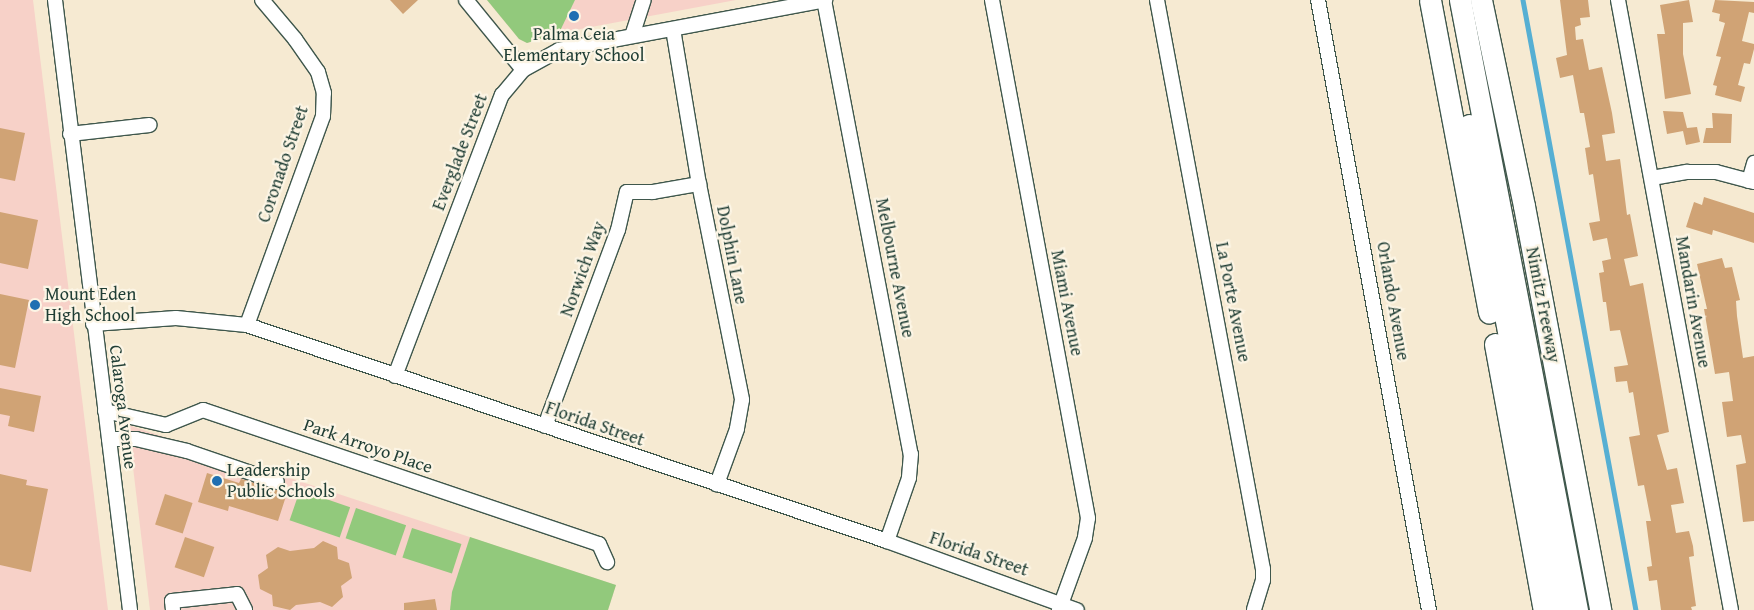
<!DOCTYPE html>
<html>
<head>
<meta charset="utf-8">
<style>
  body { margin:0 }
  #map { position:relative; width:1754px; height:610px; overflow:hidden; background:#f6ead2; font-family:"Gentium Book Plus",serif }
  div>[style] { position:absolute }
  [style*='--x'] { left:calc(var(--x)*1px); top:calc(var(--y)*1px); width:calc(var(--w)*1px); rotate:calc(var(--a)*1deg) }
  .built>* { inset:0; background:#f7d1c8 }
  .green>* { inset:0; background:#92c97c; transform-origin:0 0 }
  .stream>* { height:4.5px; margin:-2.25px; padding:0 2.25px; transform-origin:2.25px; border-radius:2.25px; background:#56afd3 }
  .building>* { inset:0; background:#d0a375; transform-origin:0 0 }
  .roads { filter:drop-shadow(1px 0 #3f574c) drop-shadow(-1px 0 #3f574c) drop-shadow(0 1px #3f574c) drop-shadow(0 -1px #3f574c) }
  .minor>* { height:14px; margin:-7px; padding:0 7px; transform-origin:7px; border-radius:7px; background:#fff }
  .highway>* { height:21px; margin:-10.5px; padding:0 10.5px; transform-origin:10.5px; border-radius:10.5px; background:#fff }
  .dots>* { width:14px; height:14px; translate:-50% -50%; box-sizing:border-box; border:2px solid #fcf5e5; border-radius:50% }
  span { translate:-50% -50%; white-space:nowrap; text-align:center; line-height:1.15; -webkit-text-stroke:4.5px #fcf5e5; paint-order:stroke }
  .poi-label { font-size:18px; color:#1f3d34 }
  .left { translate:0 -50%; text-align:left }
  .street-label { font-size:18px; color:#1f3d34 }
</style>
</head>
<body>
<div id="map">
  <div class="built">
    <i style="clip-path:polygon(0 0,33px 0,108px 610px,0 610px)"></i>
    <i style="clip-path:polygon(487px 0,736px 0,559px 33px,527px 43px,519px 39px)"></i>
    <i style="clip-path:polygon(128px 425px,616px 585px,608px 610px,150px 610px)"></i>
  </div>
  <div class="green">
    <i style="clip-path:polygon(487px 0,575px 0,559px 33px,527px 43px,519px 39px)"></i>
    <i style="left:300px;top:490px;width:53px;height:32px;rotate:19deg"></i>
    <i style="left:356px;top:508px;width:53px;height:32px;rotate:19deg"></i>
    <i style="left:412px;top:528px;width:52px;height:31px;rotate:18deg"></i>
    <i style="clip-path:polygon(470px 537px,616px 585px,608px 610px,450px 610px,452px 592px)"></i>
  </div>
  <div class="stream">
    <i style="--x:1523;--y:0;--w:620;--a:79.51"></i>
  </div>
  <div class="building">
    <i style="clip-path:polygon(390px 0,418px 0,403px 14px)"></i>
    <i style="clip-path:polygon(1560px 0,1588px 0,1590px 17px,1580px 18px,1581px 25px,1575px 27px,1576px 40px,1583px 39px,1589px 70px,1602px 67px,1612px 113px,1615px 133px,1602px 135px,1606px 161px,1620px 159px,1627px 215px,1630px 214px,1638px 256px,1624px 259px,1630px 286px,1643px 283px,1669px 432px,1657px 435px,1667px 470px,1677px 468px,1684px 503px,1671px 505px,1676px 533px,1689px 531px,1693px 546px,1694px 556px,1689px 557px,1696px 606px,1691px 607px,1692px 610px,1661px 610px,1657px 580px,1649px 581px,1647px 567px,1652px 566px,1646px 521px,1651px 521px,1644px 485px,1638px 486px,1629px 437px,1640px 435px,1633px 392px,1629px 393px,1627px 381px,1616px 382px,1614px 367px,1628px 365px,1620px 330px,1610px 331px,1606px 302px,1603px 302px,1599px 273px,1604px 272px,1602px 261px,1611px 259px,1607px 238px,1593px 241px,1589px 223px,1600px 221px,1593px 174px,1589px 175px,1585px 148px,1590px 147px,1584px 113px,1580px 113px,1573px 75px,1560px 78px,1556px 58px,1567px 55px)"></i>
    <i style="clip-path:polygon(1689px 0,1693px 22px,1683px 23px,1683px 54px,1691px 94px,1665px 99px,1657px 34px,1665px 34px,1660px 5px)"></i>
    <i style="clip-path:polygon(1715px 0,1754px 2px,1754px 13px,1749px 12px,1742px 41px,1754px 44px,1754px 49px,1750px 64px,1744px 63px,1738px 85px,1745px 87px,1741px 102px,1715px 95px,1717px 86px,1713px 85px,1721px 57px,1716px 56px,1725px 23px,1719px 21px,1720px 14px,1712px 12px)"></i>
    <i style="clip-path:polygon(1663px 111px,1683px 112px,1687px 128px,1697px 127px,1700px 142px,1686px 145px,1683px 131px,1667px 134px)"></i>
    <i style="clip-path:polygon(1712px 113px,1732px 114px,1731px 143px,1703px 143px,1706px 128px,1713px 128px)"></i>
    <i style="clip-path:polygon(0 128px,25px 133px,15px 181px,0 178px)"></i>
    <i style="clip-path:polygon(1704px 197px,1754px 213px,1754px 243px,1713px 230px,1712px 235px,1686px 227px,1694px 202px,1702px 205px)"></i>
    <i style="clip-path:polygon(0 212px,38px 220px,28px 269px,0 263px)"></i>
    <i style="clip-path:polygon(1722px 258px,1725px 268px,1732px 267px,1740px 300px,1736px 301px,1737px 316px,1743px 358px,1754px 356px,1754px 521px,1743px 522px,1736px 465px,1746px 463px,1741px 435px,1727px 437px,1722px 402px,1733px 401px,1729px 372px,1715px 374px,1704px 309px,1707px 309px,1697px 264px)"></i>
    <i style="clip-path:polygon(0 294px,29px 300px,15px 368px,0 365px)"></i>
    <i style="clip-path:polygon(0 388px,41px 396px,34px 432px,8px 426px,10px 416px,0 414px)"></i>
    <i style="clip-path:polygon(207px 473px,239px 483px,241px 479px,287px 493px,278px 521px,229px 506px,228px 511px,198px 502px)"></i>
    <i style="clip-path:polygon(0 474px,27px 480px,26px 485px,48px 489px,31px 572px,0 565px)"></i>
    <i style="left:165px;top:494px;width:29px;height:32px;rotate:18deg"></i>
    <i style="left:185px;top:537px;width:31px;height:32px;rotate:19deg"></i>
    <i style="clip-path:polygon(323px 541px,337px 547px,338px 559px,349px 563px,352px 578px,341px 586px,343px 597px,332px 607px,320px 602px,296px 605px,290px 610px,273px 606px,272px 595px,260px 589px,258px 575px,268px 568px,266px 555px,278px 547px,290px 551px,314px 548px)"></i>
    <i style="clip-path:polygon(435px 599px,437px 610px,404px 610px,404px 603px)"></i>
  </div>
  <div class="roads">
    <div class="minor">
      <i style="--x:55;--y:0;--w:615;--a:82.99"></i>
      <i style="--x:466;--y:0;--w:90;--a:50.8"></i>
      <i style="--x:824;--y:0;--w:462;--a:79.2"></i>
      <i style="--x:911;--y:454;--w:24;--a:95"></i>
      <i style="--x:909;--y:478;--w:67;--a:109.2"></i>
      <i style="--x:992;--y:0;--w:527;--a:79.5"></i>
      <i style="--x:1088;--y:518;--w:20;--a:99"></i>
      <i style="--x:1085;--y:538;--w:77;--a:109.9"></i>
      <i style="--x:1157;--y:0;--w:579;--a:79.45"></i>
      <i style="--x:1263;--y:569;--w:11;--a:90"></i>
      <i style="--x:1263;--y:580;--w:31;--a:107"></i>
      <i style="--x:1318;--y:0;--w:620;--a:79.69"></i>
      <i style="--x:1618;--y:0;--w:620;--a:79.51"></i>
      <i style="--x:673;--y:29;--w:157;--a:80.5"></i>
      <i style="--x:699;--y:184;--w:220;--a:78.7"></i>
      <i style="--x:742;--y:400;--w:29;--a:100"></i>
      <i style="--x:737;--y:429;--w:59;--a:110"></i>
      <i style="--x:632;--y:36;--w:38;--a:-72"></i>
      <i style="--x:70;--y:134;--w:80;--a:-6.5"></i>
      <i style="--x:1652;--y:178;--w:36;--a:-10"></i>
      <i style="--x:1687;--y:172;--w:29;--a:0"></i>
      <i style="--x:1716;--y:172;--w:39;--a:15"></i>
      <i style="--x:1749;--y:181;--w:19;--a:-74"></i>
      <i style="--x:93;--y:324;--w:83;--a:-4.1"></i>
      <i style="--x:176;--y:318;--w:71;--a:5.6"></i>
      <i style="--x:247;--y:325;--w:675;--a:18.65"></i>
      <i style="--x:887;--y:541;--w:202;--a:20"></i>
      <i style="--x:247;--y:325;--w:222;--a:-70"></i>
      <i style="--x:323;--y:116;--w:23;--a:-88"></i>
      <i style="--x:324;--y:93;--w:22;--a:-106"></i>
      <i style="--x:318;--y:72;--w:40;--a:-124.9"></i>
      <i style="--x:295;--y:39;--w:51;--a:-130.2"></i>
      <i style="--x:395;--y:376;--w:301;--a:-69.2"></i>
      <i style="--x:502;--y:95;--w:33;--a:-50"></i>
      <i style="--x:523;--y:70;--w:41;--a:-29.1"></i>
      <i style="--x:559;--y:50;--w:271;--a:-10.6"></i>
      <i style="--x:105;--y:411;--w:63;--a:12.9"></i>
      <i style="--x:166;--y:425;--w:40;--a:-22"></i>
      <i style="--x:203;--y:410;--w:418;--a:18.7"></i>
      <i style="--x:599;--y:544;--w:20;--a:66"></i>
      <i style="--x:545;--y:426;--w:209;--a:-69.6"></i>
      <i style="--x:618;--y:230;--w:39;--a:-77"></i>
      <i style="--x:627;--y:192;--w:26;--a:0"></i>
      <i style="--x:653;--y:192;--w:47;--a:-9.9"></i>
      <i style="--x:109;--y:439;--w:27;--a:0"></i>
      <i style="--x:136;--y:439;--w:52;--a:13.2"></i>
      <i style="--x:187;--y:451;--w:95;--a:19"></i>
      <i style="--x:173;--y:610;--w:9;--a:-96"></i>
      <i style="--x:172;--y:601;--w:65;--a:-6.1"></i>
      <i style="--x:237;--y:594;--w:18;--a:63"></i>
    </div>
    <div class="highway">
      <i style="--x:1430;--y:0;--w:318;--a:79.3"></i>
      <i style="--x:1460;--y:0;--w:621;--a:79.14"></i>
      <i style="--x:1481;--y:0;--w:210;--a:78.2"></i>
      <i style="--x:1524;--y:206;--w:411;--a:79.3"></i>
      <i style="--x:1469;--y:125;--w:494;--a:79.3"></i>
      <i style="--x:1495;--y:344;--w:270;--a:79.6"></i>
    </div>
  </div>
  <div class="dots">
    <i style="left:574px;top:16px;background:#1f6fb2"></i>
    <i style="left:35px;top:305px;background:#1f6fb2"></i>
    <i style="left:217px;top:481px;background:#1f6fb2"></i>
  </div>
  <div class="poi-label">
    <span style="left:574px;top:45px">Palma Ceia<br>Elementary School</span>
    <span class="left" style="left:45px;top:305px">Mount Eden<br>High School</span>
    <span class="left" style="left:227px;top:481px">Leadership<br>Public Schools</span>
  </div>
  <div class="street-label">
    <span style="left:460px;top:152px;rotate:-69deg">Everglade Street</span>
    <span style="left:283px;top:164px;rotate:-71deg">Coronado Street</span>
    <span style="left:732px;top:255px;rotate:79deg">Dolphin Lane</span>
    <span style="left:895px;top:268px;rotate:79deg">Melbourne Avenue</span>
    <span style="left:583px;top:269px;rotate:-70deg">Norwich Way</span>
    <span style="left:1393px;top:301px;rotate:80deg">Orlando Avenue</span>
    <span style="left:1233px;top:302px;rotate:79deg">La Porte Avenue</span>
    <span style="left:1693px;top:302px;rotate:80deg">Mandarin Avenue</span>
    <span style="left:1067px;top:303px;rotate:79deg">Miami Avenue</span>
    <span style="left:1543px;top:305px;rotate:79deg">Nimitz Freeway</span>
    <span style="left:123px;top:407px;rotate:83deg">Calaroga Avenue</span>
    <span style="left:595px;top:424px;rotate:19deg">Florida Street</span>
    <span style="left:368px;top:446px;rotate:19deg">Park Arroyo Place</span>
    <span style="left:979px;top:554px;rotate:19deg">Florida Street</span>
  </div>
</div>
</body>
</html>
